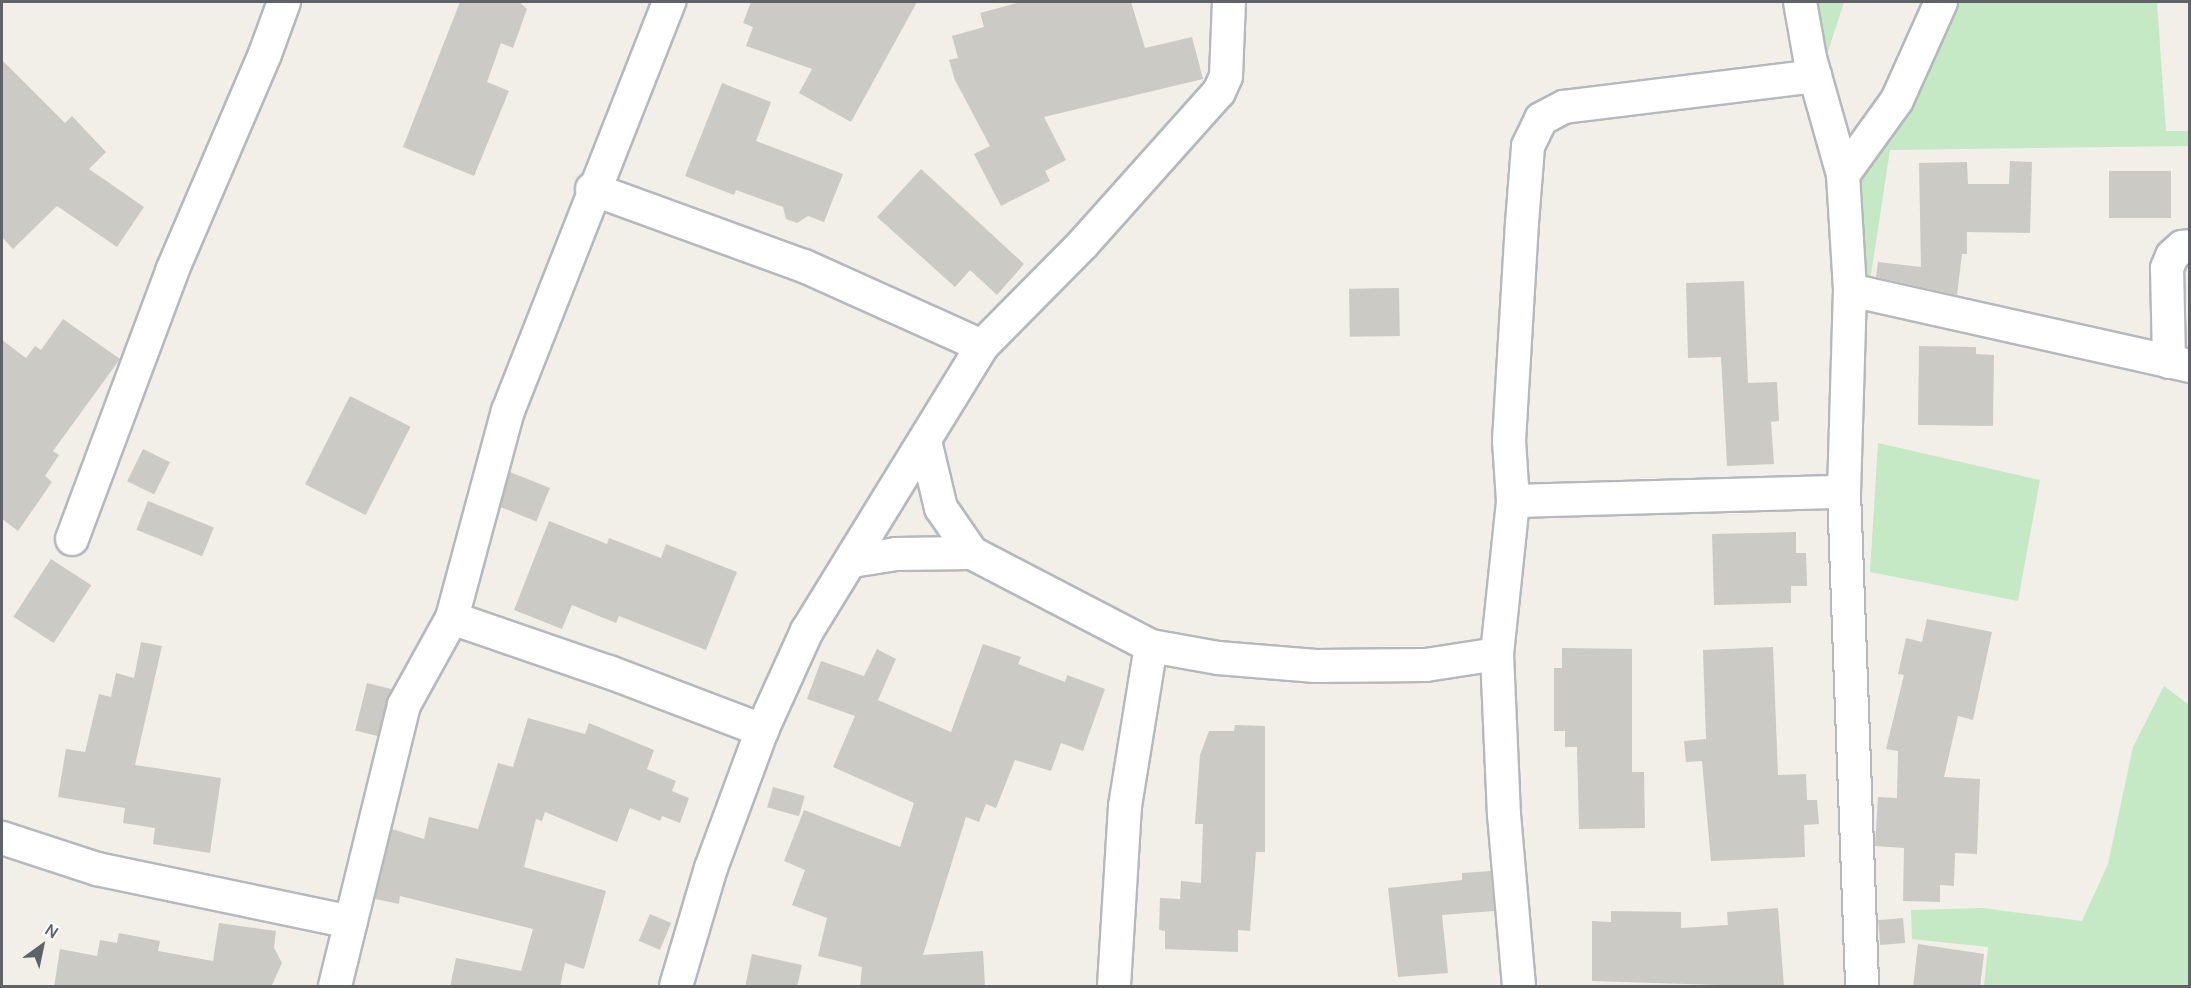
<!DOCTYPE html>
<html>
<head>
<meta charset="utf-8">
<style>
  body { margin:0 }
  #map { position:relative; width:2191px; height:988px; overflow:hidden; background:#f1efe8; font-family:Manrope,sans-serif }
  div>[style] { position:absolute }
  [style*='--x'] { left:calc(var(--x)*1px); top:calc(var(--y)*1px); width:calc(var(--w)*1px); rotate:calc(var(--a)*1deg) }
  .green>* { inset:0; background:#c5e8c5 }
  .building>* { inset:0; background:#cccac5; transform-origin:0 0 }
  .roads { filter:drop-shadow(2px 0 #b5b8bc) drop-shadow(-2px 0 #b5b8bc) drop-shadow(0 2px #b5b8bc) drop-shadow(0 -2px #b5b8bc) }
  .street>* { height:32px; margin:-16px; padding:0 16px; transform-origin:16px; border-radius:16px; background:#fff }
  span { translate:-50% -50%; white-space:nowrap; text-align:center; line-height:1.15; -webkit-text-stroke:4.5px #fff; paint-order:stroke }
  .frame { position:absolute; inset:0; border:3px solid #5f6368; pointer-events:none }
  .north { position:absolute; left:12px; top:916px; width:60px; height:60px; -webkit-text-stroke:4px #fff; paint-order:stroke; rotate:33deg; font-size:16px; font-weight:700; line-height:24px; text-align:center; color:#5f6368 }
  .north::after { content:''; display:block; margin:auto; width:21px; height:27px; background:#5f6368; clip-path:polygon(50% 0,100% 100%,50% 72%,0 100%) }
</style>
</head>
<body>
<div id="map">
  <div class="green">
    <i style="clip-path:polygon(1814px 2px,1844px 2px,1825px 61px)"></i>
    <i style="clip-path:polygon(1955px 2px,2157px 2px,2166px 131px,2189px 131px,2189px 146px,1890px 150px,1870px 281px,1858px 259px,1851px 175px,1944px 37px)"></i>
    <i style="clip-path:polygon(1878px 443px,2040px 480px,2018px 601px,1870px 572px)"></i>
    <i style="clip-path:polygon(2164px 686px,2189px 705px,2189px 986px,1984px 986px,1988px 947px,1912px 939px,1911px 910px,1982px 908px,2082px 921px,2108px 864px,2133px 747px)"></i>
  </div>
  <div class="building">
    <i style="clip-path:polygon(460px 2px,519px 2px,527px 9px,513px 48px,501px 43px,487px 82px,509px 91px,474px 176px,403px 147px)"></i>
    <i style="clip-path:polygon(751px 2px,917px 2px,851px 122px,799px 93px,812px 69px,746px 46px,753px 27px,743px 23px)"></i>
    <i style="clip-path:polygon(1021px 2px,1131px 2px,1145px 48px,1192px 37px,1203px 79px,1044px 117px,1066px 160px,1045px 171px,1050px 181px,1001px 206px,974px 154px,990px 146px,955px 80px,949px 60px,958px 58px,952px 36px,984px 27px,980px 13px)"></i>
    <i style="clip-path:polygon(2px 60px,65px 123px,72px 116px,106px 152px,89px 169px,144px 207px,117px 247px,57px 206px,13px 249px,2px 237px)"></i>
    <i style="clip-path:polygon(722px 83px,771px 102px,756px 141px,843px 174px,824px 222px,808px 216px,797px 223px,786px 219px,783px 207px,736px 190px,734px 195px,685px 176px)"></i>
    <i style="clip-path:polygon(2010px 161px,2032px 162px,2030px 233px,1967px 232px,1967px 254px,1962px 254px,1957px 295px,1876px 277px,1878px 262px,1921px 267px,1919px 163px,1967px 162px,1968px 184px,2009px 184px)"></i>
    <i style="clip-path:polygon(921px 169px,1024px 264px,997px 295px,970px 270px,955px 287px,877px 217px)"></i>
    <i style="left:2171px;top:171px;width:47px;height:62px;rotate:90deg"></i>
    <i style="clip-path:polygon(1744px 281px,1748px 383px,1777px 382px,1779px 421px,1771px 422px,1774px 464px,1727px 466px,1721px 357px,1688px 358px,1686px 283px)"></i>
    <i style="left:1399px;top:288px;width:48px;height:50px;rotate:89deg"></i>
    <i style="clip-path:polygon(63px 319px,120px 359px,53px 451px,59px 455px,45px 476px,52px 482px,18px 531px,2px 519px,2px 340px,26px 358px,35px 346px,41px 350px)"></i>
    <i style="clip-path:polygon(1919px 346px,1976px 347px,1976px 354px,1994px 355px,1993px 426px,1918px 425px)"></i>
    <i style="left:350px;top:396px;width:68px;height:99px;rotate:27deg"></i>
    <i style="left:143px;top:449px;width:30px;height:36px;rotate:26deg"></i>
    <i style="left:510px;top:472px;width:43px;height:36px;rotate:22deg"></i>
    <i style="left:148px;top:501px;width:71px;height:31px;rotate:22deg"></i>
    <i style="clip-path:polygon(549px 521px,607px 544px,609px 538px,661px 558px,666px 544px,737px 572px,706px 650px,619px 616px,616px 623px,572px 605px,562px 629px,514px 610px)"></i>
    <i style="clip-path:polygon(1796px 532px,1796px 553px,1806px 553px,1807px 586px,1791px 586px,1791px 603px,1714px 605px,1712px 534px)"></i>
    <i style="left:51px;top:559px;width:48px;height:69px;rotate:33deg"></i>
    <i style="clip-path:polygon(1927px 619px,1992px 632px,1973px 720px,1958px 716px,1944px 777px,1980px 779px,1977px 854px,1955px 853px,1954px 886px,1940px 885px,1940px 902px,1903px 901px,1904px 848px,1875px 846px,1878px 797px,1897px 798px,1898px 751px,1886px 749px,1904px 675px,1898px 674px,1906px 638px,1922px 642px)"></i>
    <i style="clip-path:polygon(141px 642px,162px 646px,135px 765px,221px 778px,210px 853px,153px 844px,155px 828px,123px 823px,125px 808px,58px 797px,66px 749px,85px 752px,99px 694px,111px 697px,116px 673px,134px 678px)"></i>
    <i style="clip-path:polygon(983px 644px,1021px 657px,1018px 664px,1065px 682px,1067px 675px,1105px 689px,1083px 751px,1061px 743px,1051px 771px,1015px 760px,996px 808px,986px 804px,979px 822px,966px 817px,923px 955px,983px 951px,985px 987px,860px 987px,862px 967px,818px 956px,827px 918px,792px 905px,805px 870px,784px 861px,804px 810px,900px 847px,914px 803px,833px 767px,855px 716px,807px 699px,821px 661px,864px 676px,877px 649px,896px 659px,878px 700px,951px 732px)"></i>
    <i style="clip-path:polygon(1773px 647px,1778px 775px,1806px 774px,1807px 800px,1817px 800px,1819px 824px,1804px 825px,1805px 857px,1711px 861px,1702px 761px,1686px 762px,1684px 741px,1706px 739px,1703px 650px)"></i>
    <i style="clip-path:polygon(1562px 648px,1632px 649px,1632px 772px,1644px 772px,1645px 828px,1579px 829px,1577px 747px,1565px 747px,1565px 731px,1554px 731px,1554px 668px,1562px 668px)"></i>
    <i style="left:367px;top:683px;width:25px;height:49px;rotate:14deg"></i>
    <i style="clip-path:polygon(528px 718px,585px 734px,589px 723px,654px 750px,647px 769px,676px 781px,672px 791px,689px 798px,680px 823px,662px 816px,660px 821px,630px 808px,617px 842px,545px 812px,542px 821px,536px 819px,524px 867px,606px 891px,584px 969px,565px 963px,560px 987px,450px 987px,456px 958px,521px 971px,533px 929px,400px 896px,399px 904px,375px 899px,392px 829px,424px 839px,429px 817px,478px 829px,498px 763px,513px 767px)"></i>
    <i style="clip-path:polygon(1235px 725px,1265px 726px,1265px 852px,1256px 852px,1250px 931px,1238px 930px,1238px 952px,1165px 949px,1165px 931px,1159px 930px,1160px 898px,1180px 899px,1181px 881px,1201px 883px,1203px 824px,1195px 824px,1200px 755px,1209px 731px,1234px 731px)"></i>
    <i style="left:773px;top:787px;width:33px;height:21px;rotate:16deg"></i>
    <i style="clip-path:polygon(1491px 871px,1494px 911px,1442px 915px,1448px 973px,1398px 977px,1388px 888px,1462px 880px,1462px 873px)"></i>
    <i style="clip-path:polygon(1778px 908px,1784px 987px,1592px 981px,1592px 921px,1611px 922px,1611px 911px,1681px 912px,1681px 928px,1728px 925px,1727px 912px)"></i>
    <i style="left:650px;top:914px;width:23px;height:29px;rotate:23deg"></i>
    <i style="left:1903px;top:918px;width:25px;height:25px;rotate:85deg"></i>
    <i style="clip-path:polygon(219px 923px,276px 931px,274px 948px,282px 963px,271px 987px,54px 987px,60px 949px,97px 956px,100px 940px,117px 943px,119px 933px,160px 941px,158px 951px,213px 961px)"></i>
    <i style="clip-path:polygon(1918px 944px,1984px 954px,1980px 987px,1913px 987px)"></i>
    <i style="clip-path:polygon(752px 954px,802px 965px,797px 987px,745px 987px)"></i>
  </div>
  <div class="roads">
    <div class="street">
      <i style="--x:1800;--y:2;--w:57;--a:79.9"></i>
      <i style="--x:1810;--y:58;--w:122;--a:74.2"></i>
      <i style="--x:1843;--y:175;--w:115;--a:86.5"></i>
      <i style="--x:1850;--y:290;--w:202;--a:91.7"></i>
      <i style="--x:1844;--y:492;--w:494;--a:87.9"></i>
      <i style="--x:1843;--y:175;--w:92;--a:-54.2"></i>
      <i style="--x:1897;--y:100;--w:107;--a:-65.8"></i>
      <i style="--x:592;--y:189;--w:226;--a:20"></i>
      <i style="--x:804;--y:266;--w:195;--a:24.2"></i>
      <i style="--x:1850;--y:290;--w:348;--a:12.6"></i>
      <i style="--x:2169;--y:362;--w:94;--a:-91.2"></i>
      <i style="--x:2167;--y:268;--w:13;--a:-67"></i>
      <i style="--x:2172;--y:256;--w:13;--a:-42"></i>
      <i style="--x:2182;--y:247;--w:8;--a:-7"></i>
      <i style="--x:925;--y:441;--w:69;--a:76.6"></i>
      <i style="--x:941;--y:508;--w:55;--a:55.4"></i>
      <i style="--x:972;--y:553;--w:202;--a:27.5"></i>
      <i style="--x:1151;--y:646;--w:68;--a:10.2"></i>
      <i style="--x:1218;--y:658;--w:98;--a:4.7"></i>
      <i style="--x:1316;--y:666;--w:110;--a:-0.5"></i>
      <i style="--x:1426;--y:665;--w:72;--a:-8.8"></i>
      <i style="--x:1513;--y:501;--w:60;--a:-93.8"></i>
      <i style="--x:1509;--y:441;--w:218;--a:-86.6"></i>
      <i style="--x:1522;--y:223;--w:77;--a:-85.5"></i>
      <i style="--x:1528;--y:146;--w:30;--a:-64"></i>
      <i style="--x:1541;--y:119;--w:26;--a:-28"></i>
      <i style="--x:1564;--y:107;--w:253;--a:-7"></i>
      <i style="--x:72;--y:539;--w:286;--a:-69.5"></i>
      <i style="--x:172;--y:271;--w:236;--a:-66.8"></i>
      <i style="--x:265;--y:54;--w:55;--a:-69.9"></i>
      <i style="--x:852;--y:561;--w:45;--a:-9"></i>
      <i style="--x:896;--y:554;--w:76;--a:-0.8"></i>
      <i style="--x:452;--y:618;--w:166;--a:19"></i>
      <i style="--x:609;--y:672;--w:164;--a:20.8"></i>
      <i style="--x:2;--y:838;--w:100;--a:18.1"></i>
      <i style="--x:97;--y:869;--w:259;--a:11.8"></i>
      <i style="--x:335;--y:986;--w:289;--a:-76.2"></i>
      <i style="--x:404;--y:705;--w:99;--a:-61.1"></i>
      <i style="--x:452;--y:618;--w:214;--a:-74.9"></i>
      <i style="--x:508;--y:411;--w:440;--a:-68.5"></i>
      <i style="--x:676;--y:986;--w:123;--a:-73.5"></i>
      <i style="--x:711;--y:868;--w:147;--a:-69.7"></i>
      <i style="--x:762;--y:730;--w:109;--a:-65.6"></i>
      <i style="--x:807;--y:631;--w:334;--a:-58.4"></i>
      <i style="--x:982;--y:346;--w:142;--a:-45.3"></i>
      <i style="--x:1082;--y:245;--w:205;--a:-48.2"></i>
      <i style="--x:1219;--y:92;--w:17;--a:-66"></i>
      <i style="--x:1226;--y:76;--w:74;--a:-87.7"></i>
      <i style="--x:1114;--y:986;--w:180;--a:-86.5"></i>
      <i style="--x:1125;--y:806;--w:162;--a:-80.8"></i>
      <i style="--x:1519;--y:986;--w:172;--a:-95"></i>
      <i style="--x:1504;--y:815;--w:161;--a:-92.5"></i>
      <i style="--x:1497;--y:654;--w:154;--a:-84"></i>
      <i style="--x:1513;--y:501;--w:331;--a:-1.6"></i>
    </div>
  </div>
  <div class="frame"></div>
  <div class="north">N</div>
</div>
</body>
</html>
